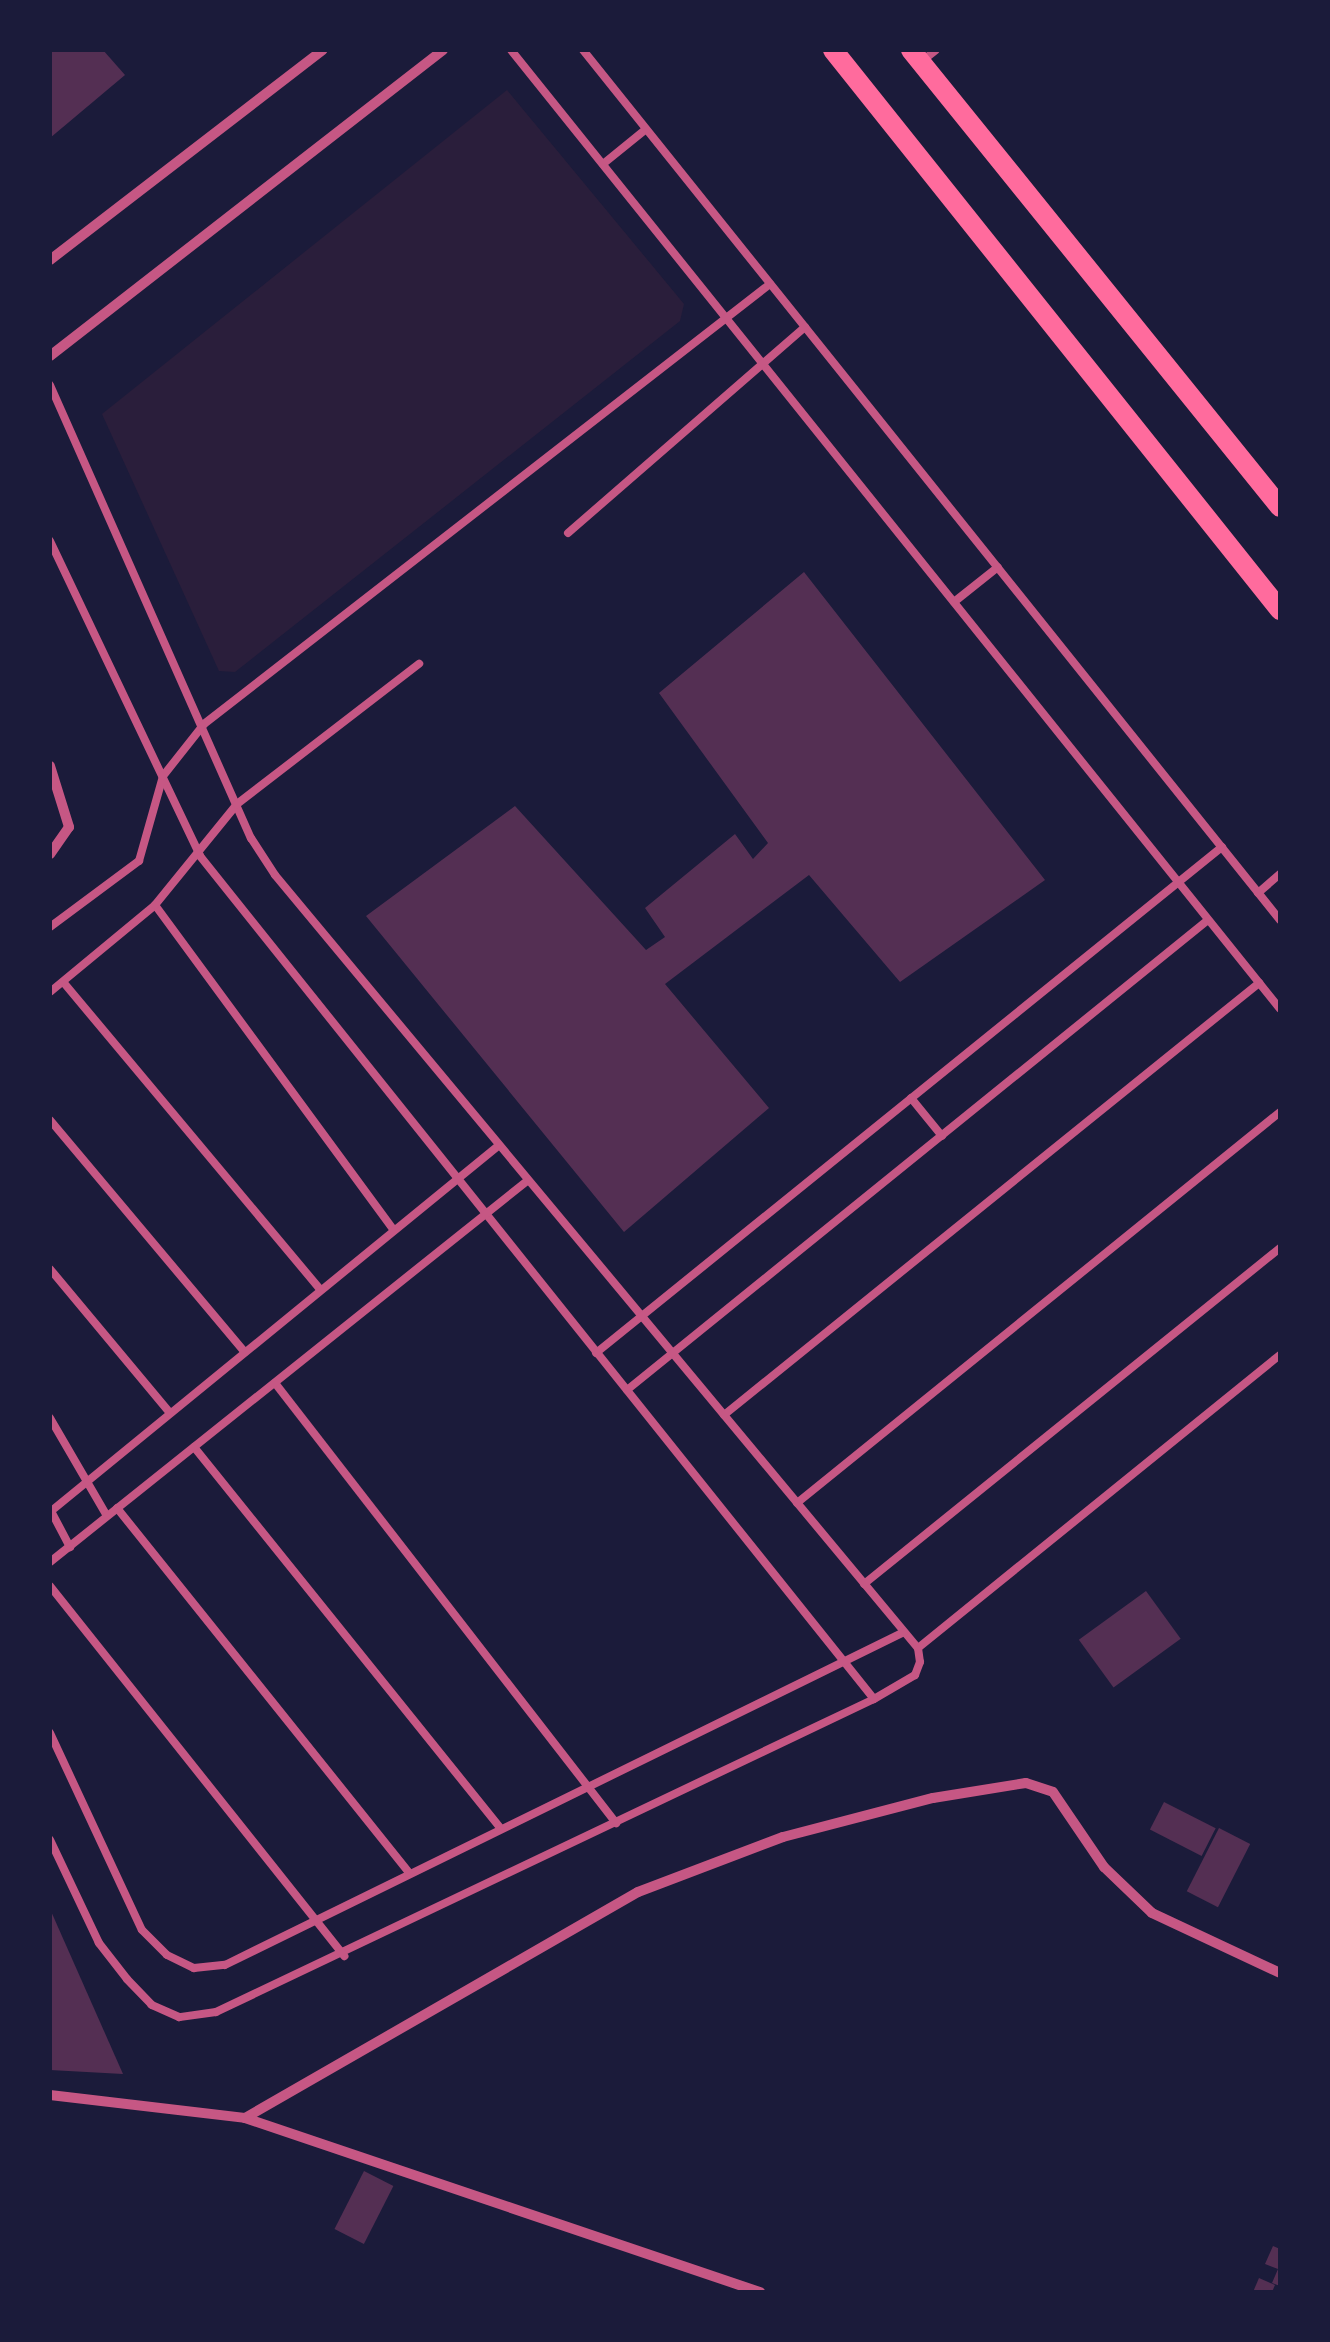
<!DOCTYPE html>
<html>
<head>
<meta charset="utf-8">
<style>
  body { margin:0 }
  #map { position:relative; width:1330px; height:2342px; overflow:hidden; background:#1b1b3a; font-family:"PT Serif",serif }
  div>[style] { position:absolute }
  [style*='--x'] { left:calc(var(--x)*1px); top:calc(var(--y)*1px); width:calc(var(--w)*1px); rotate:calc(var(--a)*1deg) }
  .green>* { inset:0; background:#2a1e3b }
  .building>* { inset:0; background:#542f53; transform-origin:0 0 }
  .service>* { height:8px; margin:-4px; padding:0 4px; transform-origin:4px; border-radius:4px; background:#c65784 }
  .minor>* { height:10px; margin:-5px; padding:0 5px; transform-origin:5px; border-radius:5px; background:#c65784 }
  .secondary>* { height:20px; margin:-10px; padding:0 10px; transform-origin:10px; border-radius:10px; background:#ff6b9d }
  span { translate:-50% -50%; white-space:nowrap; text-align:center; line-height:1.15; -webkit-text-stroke:10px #1b1b3a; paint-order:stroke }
  .frame { position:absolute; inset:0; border:52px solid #1b1b3a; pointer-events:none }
</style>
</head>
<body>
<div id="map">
  <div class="green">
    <i style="clip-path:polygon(507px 90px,684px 304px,680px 321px,235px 672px,219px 671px,102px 414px)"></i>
  </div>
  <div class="building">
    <i style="clip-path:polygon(50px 50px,103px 50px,125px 75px,50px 138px)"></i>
    <i style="clip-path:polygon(804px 572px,1045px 880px,900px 982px,809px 875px,665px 984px,769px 1108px,624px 1232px,366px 916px,515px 806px,646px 950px,665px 937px,645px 908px,735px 834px,753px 859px,768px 843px,659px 693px)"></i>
    <i style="left:1146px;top:1591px;width:59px;height:83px;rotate:54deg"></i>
    <i style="left:1164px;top:1802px;width:58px;height:31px;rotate:27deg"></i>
    <i style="left:1219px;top:1828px;width:35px;height:71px;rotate:27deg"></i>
    <i style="clip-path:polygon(50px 1909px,123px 2074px,50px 2070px)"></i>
    <i style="left:364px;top:2171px;width:33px;height:65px;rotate:27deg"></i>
    <i style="clip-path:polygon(1273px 2246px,1280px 2249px,1280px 2286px,1272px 2283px,1278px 2269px,1265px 2264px)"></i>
    <i style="clip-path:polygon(1259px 2278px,1275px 2285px,1272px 2292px,1253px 2292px)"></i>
  </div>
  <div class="service">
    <i style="--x:511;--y:50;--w:1229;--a:51.27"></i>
    <i style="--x:583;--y:50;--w:1115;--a:51.3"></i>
    <i style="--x:921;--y:62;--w:19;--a:-39"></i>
    <i style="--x:603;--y:164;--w:55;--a:-39.1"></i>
    <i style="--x:50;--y:385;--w:496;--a:66.1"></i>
    <i style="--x:251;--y:838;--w:44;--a:57"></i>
    <i style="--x:275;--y:875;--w:1005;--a:50.25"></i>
    <i style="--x:918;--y:1648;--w:14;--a:82"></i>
    <i style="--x:920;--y:1662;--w:14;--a:111"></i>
    <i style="--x:915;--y:1675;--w:48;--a:149.7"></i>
    <i style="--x:874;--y:1699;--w:729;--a:154.56"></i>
    <i style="--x:216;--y:2012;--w:37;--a:172"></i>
    <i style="--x:179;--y:2017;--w:30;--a:-156"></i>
    <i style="--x:152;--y:2005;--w:36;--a:-134"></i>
    <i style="--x:127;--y:1979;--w:46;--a:-127.9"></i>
    <i style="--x:99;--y:1943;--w:114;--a:-115.4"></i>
    <i style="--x:568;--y:533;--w:314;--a:-41"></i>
    <i style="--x:50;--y:541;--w:349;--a:64.5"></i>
    <i style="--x:200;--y:856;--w:1079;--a:51.36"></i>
    <i style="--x:954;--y:602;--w:56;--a:-38.5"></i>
    <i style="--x:1258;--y:893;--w:29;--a:-41"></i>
    <i style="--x:155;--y:905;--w:403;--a:53.7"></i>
    <i style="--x:50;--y:927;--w:111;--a:-36.6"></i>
    <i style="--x:139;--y:861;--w:88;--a:-74.2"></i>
    <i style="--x:163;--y:776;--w:66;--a:-51.7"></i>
    <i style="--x:204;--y:724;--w:717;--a:-37.86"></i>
    <i style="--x:64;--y:983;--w:400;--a:50.1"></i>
    <i style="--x:50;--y:992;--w:136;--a:-39.6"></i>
    <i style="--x:155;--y:905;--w:130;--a:-50.9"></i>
    <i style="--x:237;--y:804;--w:230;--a:-37.6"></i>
    <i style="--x:911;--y:1098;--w:49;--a:50.8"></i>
    <i style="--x:50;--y:1120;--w:303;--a:50"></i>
    <i style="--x:50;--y:1269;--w:187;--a:50.2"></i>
    <i style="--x:596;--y:1353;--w:805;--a:-38.95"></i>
    <i style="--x:275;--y:1383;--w:557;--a:52.22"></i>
    <i style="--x:627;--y:1390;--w:747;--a:-38.97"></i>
    <i style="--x:724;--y:1415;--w:688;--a:-38.92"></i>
    <i style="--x:50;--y:1418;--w:113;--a:59.8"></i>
    <i style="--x:194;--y:1447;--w:487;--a:51.2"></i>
    <i style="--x:797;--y:1503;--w:621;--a:-38.99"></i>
    <i style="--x:117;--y:1508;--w:465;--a:51.3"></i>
    <i style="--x:51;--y:1511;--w:41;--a:62.2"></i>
    <i style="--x:50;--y:1512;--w:578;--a:-39.25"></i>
    <i style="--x:50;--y:1562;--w:610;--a:-38.62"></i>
    <i style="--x:864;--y:1584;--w:535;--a:-38.93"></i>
    <i style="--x:50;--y:1586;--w:473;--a:51.5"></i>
    <i style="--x:918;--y:1648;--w:466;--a:-39"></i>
    <i style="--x:50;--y:1733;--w:217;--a:65"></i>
    <i style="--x:142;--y:1930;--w:35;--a:45"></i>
    <i style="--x:167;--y:1955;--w:30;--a:26"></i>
    <i style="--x:194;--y:1968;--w:31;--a:-6"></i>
    <i style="--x:225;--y:1965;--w:756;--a:-26.12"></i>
  </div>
  <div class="minor">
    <i style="--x:50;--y:260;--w:344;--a:-37.6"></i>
    <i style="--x:50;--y:356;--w:498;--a:-37.9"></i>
    <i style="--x:50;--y:766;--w:64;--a:72.7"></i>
    <i style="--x:69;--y:827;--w:33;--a:125"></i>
    <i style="--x:50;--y:2095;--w:196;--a:6.7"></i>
    <i style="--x:245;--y:2118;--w:453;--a:-29.9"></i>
    <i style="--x:638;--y:1892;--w:155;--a:-20.8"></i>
    <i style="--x:783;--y:1837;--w:155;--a:-14.6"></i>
    <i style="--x:933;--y:1798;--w:94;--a:-9.2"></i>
    <i style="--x:1026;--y:1783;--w:28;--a:18"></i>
    <i style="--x:1053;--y:1792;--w:91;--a:55.8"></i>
    <i style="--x:1104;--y:1867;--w:66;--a:43.8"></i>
    <i style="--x:1152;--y:1913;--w:141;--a:25.1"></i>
    <i style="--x:245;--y:2118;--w:544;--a:18.67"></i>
  </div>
  <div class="secondary">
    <i style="--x:833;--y:50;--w:717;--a:51.4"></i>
    <i style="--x:911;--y:50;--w:587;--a:51.08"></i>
  </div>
  <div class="frame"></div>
</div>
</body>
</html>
